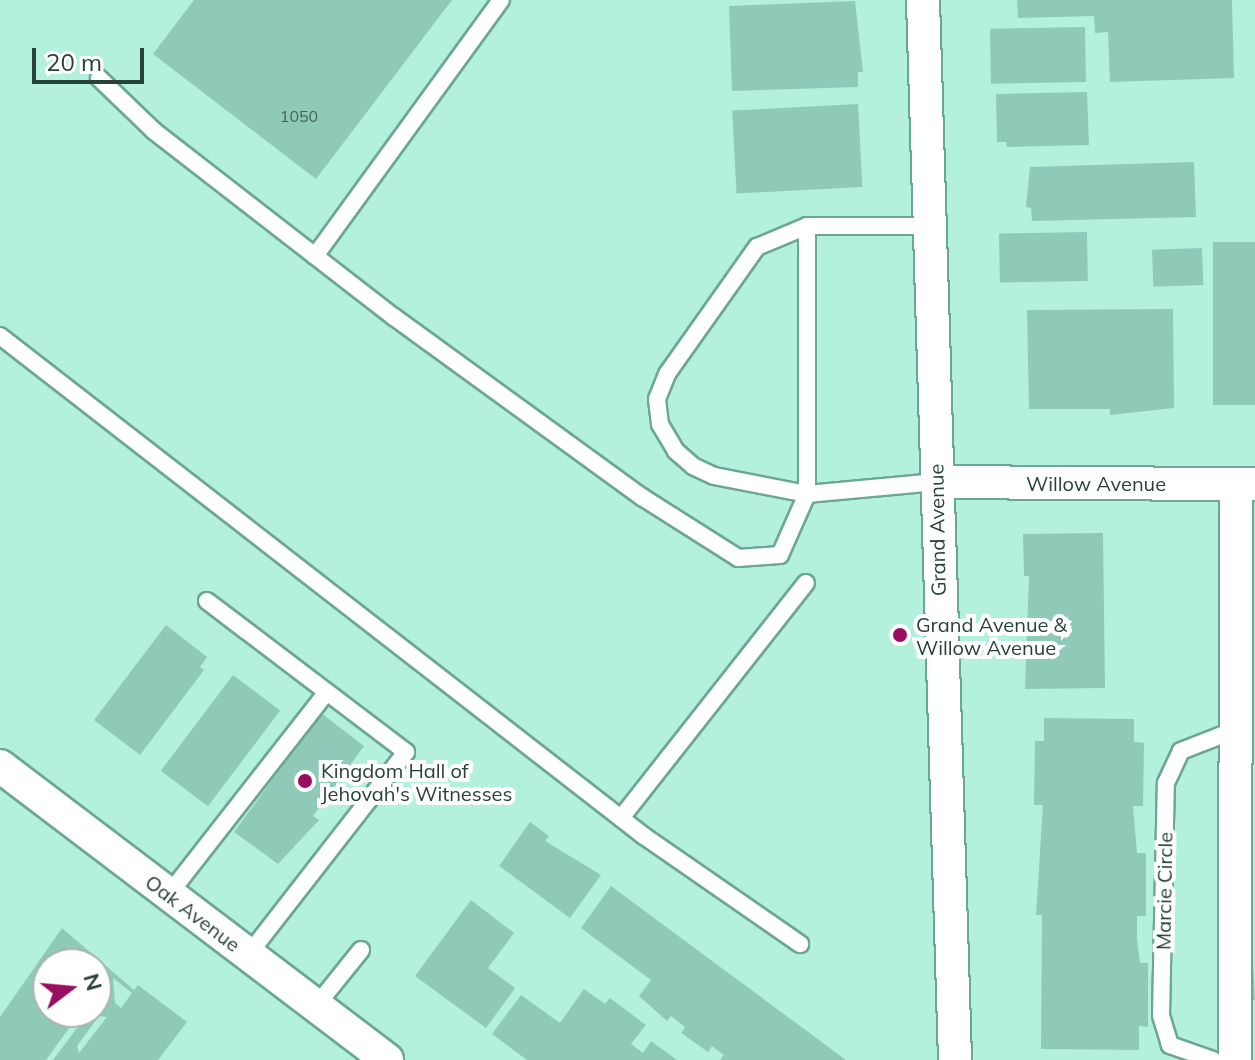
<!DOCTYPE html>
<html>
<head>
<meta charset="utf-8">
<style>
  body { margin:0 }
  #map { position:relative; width:1255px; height:1060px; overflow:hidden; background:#b4f1dd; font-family:Mulish,sans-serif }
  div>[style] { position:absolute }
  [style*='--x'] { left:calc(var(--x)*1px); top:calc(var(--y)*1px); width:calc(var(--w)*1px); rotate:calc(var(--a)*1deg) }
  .building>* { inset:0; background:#8ecab7; transform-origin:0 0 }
  .roads { filter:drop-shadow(2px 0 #6ca794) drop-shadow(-2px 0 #6ca794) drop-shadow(0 2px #6ca794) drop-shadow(0 -2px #6ca794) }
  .lane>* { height:16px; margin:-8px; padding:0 8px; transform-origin:8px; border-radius:8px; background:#fff }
  .street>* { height:32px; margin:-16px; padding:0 16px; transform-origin:16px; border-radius:16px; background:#fff }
  .dots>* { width:22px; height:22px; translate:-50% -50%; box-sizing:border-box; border:4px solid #fff; border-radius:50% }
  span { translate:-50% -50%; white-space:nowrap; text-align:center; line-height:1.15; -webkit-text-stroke:8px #fff; paint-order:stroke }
  .number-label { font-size:16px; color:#426358 }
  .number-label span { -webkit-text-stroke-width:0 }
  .street-label { font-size:20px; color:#284139 }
  .poi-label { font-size:20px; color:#284139 }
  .left { translate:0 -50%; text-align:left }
  .north { position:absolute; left:32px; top:948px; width:80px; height:80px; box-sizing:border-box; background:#fff; border:2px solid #a9b3b0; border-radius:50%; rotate:74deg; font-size:22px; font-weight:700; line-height:32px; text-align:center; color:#284139 }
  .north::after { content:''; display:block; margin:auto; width:28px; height:36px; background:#990e60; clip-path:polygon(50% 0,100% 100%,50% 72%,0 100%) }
  .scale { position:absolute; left:32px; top:48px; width:112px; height:36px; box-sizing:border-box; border:4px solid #284139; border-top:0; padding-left:10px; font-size:24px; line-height:28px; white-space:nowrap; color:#284139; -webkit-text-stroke:6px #fff; paint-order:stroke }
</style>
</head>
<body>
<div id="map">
  <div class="building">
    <i style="clip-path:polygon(194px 0,452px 0,316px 179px,153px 54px)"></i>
    <i style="clip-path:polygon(1017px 0,1232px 0,1234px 78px,1110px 82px,1108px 32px,1095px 33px,1094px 16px,1018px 18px)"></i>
    <i style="clip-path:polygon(855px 1px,863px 72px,858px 72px,858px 87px,732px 91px,729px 6px)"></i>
    <i style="left:1085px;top:27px;width:55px;height:95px;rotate:89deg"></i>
    <i style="clip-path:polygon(1087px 92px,1089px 145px,1007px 147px,1006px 142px,997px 142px,996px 94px)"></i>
    <i style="left:858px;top:104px;width:83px;height:126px;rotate:87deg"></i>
    <i style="clip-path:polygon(1194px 162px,1196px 217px,1032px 221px,1031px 208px,1026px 207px,1030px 167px)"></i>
    <i style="left:1087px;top:232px;width:49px;height:88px;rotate:89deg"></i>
    <i style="left:1255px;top:242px;width:163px;height:42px;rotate:90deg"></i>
    <i style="left:1202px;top:248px;width:37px;height:50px;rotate:88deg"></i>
    <i style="clip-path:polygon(1173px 309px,1174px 408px,1110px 415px,1110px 409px,1029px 409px,1027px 310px)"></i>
    <i style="clip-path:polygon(1103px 533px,1105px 688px,1025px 689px,1029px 576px,1024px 576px,1023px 534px)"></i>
    <i style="clip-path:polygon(166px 625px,207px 657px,200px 667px,204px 670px,140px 755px,94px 720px)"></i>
    <i style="left:233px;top:675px;width:59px;height:120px;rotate:37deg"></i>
    <i style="clip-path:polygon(321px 713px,364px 746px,313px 816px,319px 820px,278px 864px,234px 832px)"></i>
    <i style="clip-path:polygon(1044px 718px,1134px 719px,1134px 742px,1144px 743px,1143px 806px,1133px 806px,1137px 853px,1146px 853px,1146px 916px,1137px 916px,1137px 939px,1140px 963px,1148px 963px,1148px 1027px,1139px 1026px,1139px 1050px,1041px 1049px,1042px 915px,1036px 915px,1043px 805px,1034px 805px,1035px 741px,1044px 741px)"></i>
    <i style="clip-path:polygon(530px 822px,549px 836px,545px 841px,601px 875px,570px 918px,499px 866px)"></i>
    <i style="clip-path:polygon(611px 886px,681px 938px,846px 1060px,720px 1060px,724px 1055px,712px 1046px,708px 1052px,681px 1033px,685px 1027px,671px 1016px,667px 1021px,639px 996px,651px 980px,581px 928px)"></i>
    <i style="clip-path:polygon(471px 900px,514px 933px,488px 968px,515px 988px,486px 1028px,415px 976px)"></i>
    <i style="clip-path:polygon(evenodd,62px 928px,134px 990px,138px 985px,187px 1022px,158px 1060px,53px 1060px,80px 1024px,77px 1017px,46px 1060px,0 1060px,0 1017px,62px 928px,48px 964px,96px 964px,96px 1012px,48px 1012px,48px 964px,62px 928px,113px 978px,132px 993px,121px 1008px,115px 1003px,113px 978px,62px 928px,99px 1016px,107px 1017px,79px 1053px,77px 1046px,99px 1016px)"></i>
    <i style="clip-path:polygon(1252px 945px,1255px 1000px,1251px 1000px)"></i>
    <i style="clip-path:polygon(584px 989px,605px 1004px,610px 998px,646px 1025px,631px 1044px,643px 1053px,651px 1041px,677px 1060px,527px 1060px,492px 1034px,521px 995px,560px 1023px)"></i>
  </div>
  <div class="roads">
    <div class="lane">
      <i style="--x:99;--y:78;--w:76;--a:43.9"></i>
      <i style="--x:154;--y:131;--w:304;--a:37.8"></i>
      <i style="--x:394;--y:317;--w:306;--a:36"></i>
      <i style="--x:642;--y:497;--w:114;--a:32.4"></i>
      <i style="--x:738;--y:558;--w:42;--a:-4.1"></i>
      <i style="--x:780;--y:555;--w:67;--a:-66.1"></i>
      <i style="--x:807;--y:494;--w:130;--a:-5.3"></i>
      <i style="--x:807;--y:226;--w:268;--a:90"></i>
      <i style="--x:807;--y:494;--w:95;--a:-169"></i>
      <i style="--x:714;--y:476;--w:23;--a:-155"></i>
      <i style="--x:693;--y:466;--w:23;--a:-139"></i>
      <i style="--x:676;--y:451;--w:31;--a:-121"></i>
      <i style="--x:660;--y:424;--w:25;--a:-97"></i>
      <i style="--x:657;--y:399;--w:27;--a:-68"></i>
      <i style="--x:667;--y:374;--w:156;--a:-54.7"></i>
      <i style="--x:757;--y:247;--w:54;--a:-22.8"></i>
      <i style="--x:807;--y:226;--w:122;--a:0"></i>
      <i style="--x:315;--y:256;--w:316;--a:-54"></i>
      <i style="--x:0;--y:336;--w:815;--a:37.83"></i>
      <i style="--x:644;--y:836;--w:190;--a:34.7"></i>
      <i style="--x:207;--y:601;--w:250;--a:37.2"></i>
      <i style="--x:406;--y:752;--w:257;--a:127.9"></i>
      <i style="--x:621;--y:818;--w:299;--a:-51.8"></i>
      <i style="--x:169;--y:894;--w:255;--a:-52"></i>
      <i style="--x:316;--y:1006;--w:72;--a:-51.2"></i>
      <i style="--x:1213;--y:1060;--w:46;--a:-160.8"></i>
      <i style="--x:1170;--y:1045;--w:31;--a:-107"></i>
      <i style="--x:1161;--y:1015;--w:232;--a:-88.8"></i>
      <i style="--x:1166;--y:783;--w:35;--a:-65"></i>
      <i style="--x:1181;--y:751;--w:58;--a:-21.3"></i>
    </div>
    <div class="street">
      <i style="--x:923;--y:0;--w:1060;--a:88.27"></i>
      <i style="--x:936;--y:482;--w:319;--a:0.4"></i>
      <i style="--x:0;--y:766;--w:486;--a:37.2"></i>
      <i style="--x:1235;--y:1060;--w:576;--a:-89.9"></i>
    </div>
  </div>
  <div class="dots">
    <i style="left:900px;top:635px;background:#990e60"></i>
    <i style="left:305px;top:781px;background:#990e60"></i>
  </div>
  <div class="number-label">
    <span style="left:299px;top:116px">1050</span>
  </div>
  <div class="street-label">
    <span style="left:1096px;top:483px">Willow Avenue</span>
    <span style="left:937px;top:530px;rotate:-91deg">Grand Avenue</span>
    <span style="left:1164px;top:891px;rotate:-89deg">Marcie Circle</span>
    <span style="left:193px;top:913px;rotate:37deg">Oak Avenue</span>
  </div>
  <div class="poi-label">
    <span class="left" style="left:916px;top:636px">Grand Avenue &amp;<br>Willow Avenue</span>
    <span class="left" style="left:321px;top:782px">Kingdom Hall of<br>Jehovah's Witnesses</span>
  </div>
  <div class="north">N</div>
  <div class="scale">20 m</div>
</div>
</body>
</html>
